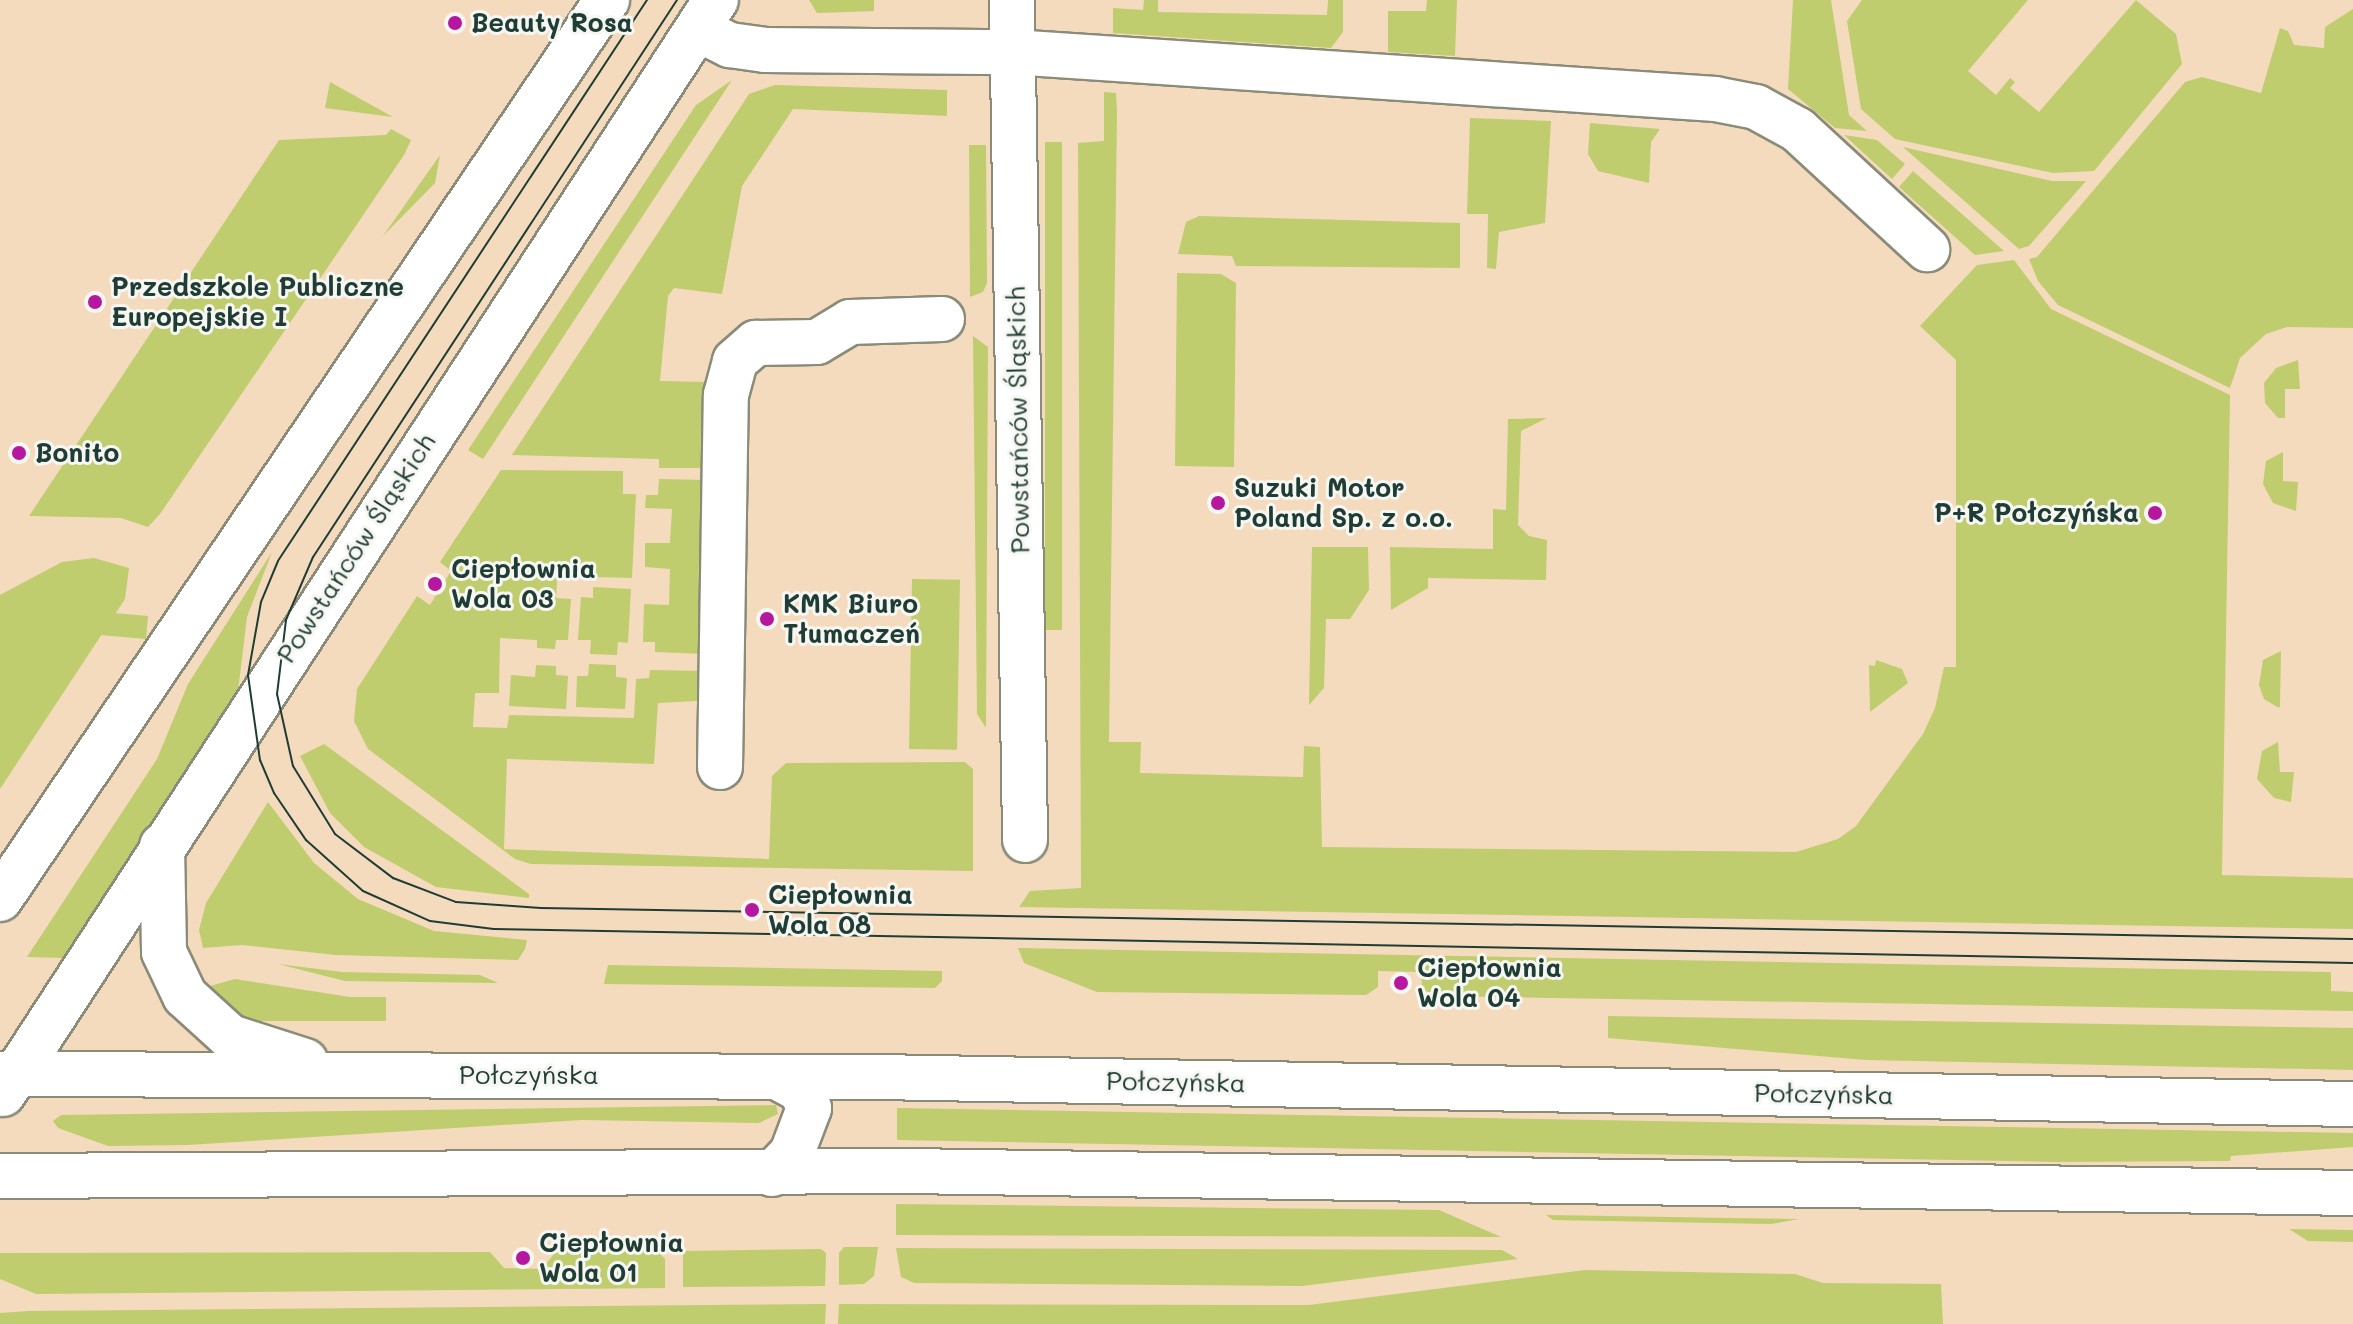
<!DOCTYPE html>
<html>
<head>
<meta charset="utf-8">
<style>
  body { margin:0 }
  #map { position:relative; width:2353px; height:1324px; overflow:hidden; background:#f4dbbe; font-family:Mali,sans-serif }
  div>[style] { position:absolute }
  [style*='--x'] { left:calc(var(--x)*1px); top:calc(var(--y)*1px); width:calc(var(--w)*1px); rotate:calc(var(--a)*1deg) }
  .green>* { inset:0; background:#bfcd6e; transform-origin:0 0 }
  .roads { filter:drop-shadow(2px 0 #8a8c79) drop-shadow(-2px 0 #8a8c79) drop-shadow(0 2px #8a8c79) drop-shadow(0 -2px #8a8c79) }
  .minor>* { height:44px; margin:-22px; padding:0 22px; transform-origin:22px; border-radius:22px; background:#fff }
  .major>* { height:44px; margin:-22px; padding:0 22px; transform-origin:22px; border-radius:22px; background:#fff }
  .tram>* { height:2px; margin:-1px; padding:0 1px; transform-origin:1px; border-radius:1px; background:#1f3d34 }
  .dots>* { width:22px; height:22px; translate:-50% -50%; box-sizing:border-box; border:4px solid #f6f6f2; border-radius:50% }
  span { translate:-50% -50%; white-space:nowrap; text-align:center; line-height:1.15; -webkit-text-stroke:6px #f6f6f2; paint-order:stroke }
  .poi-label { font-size:26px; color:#1f3d34; font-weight:700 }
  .left { translate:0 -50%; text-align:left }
  .right { translate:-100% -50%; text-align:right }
  .street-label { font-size:26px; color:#1f3d34 }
</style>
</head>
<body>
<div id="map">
  <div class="green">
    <i style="clip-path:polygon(809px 0,874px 0,874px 11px,817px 13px)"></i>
    <i style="clip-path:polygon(1144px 0,1158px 0,1158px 12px,1327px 15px,1328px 0,1343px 0,1343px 32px,1331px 48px,1113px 33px,1113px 8px,1143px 10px)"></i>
    <i style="clip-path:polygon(1427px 0,1457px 0,1455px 56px,1388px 52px,1388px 11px,1426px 11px)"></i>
    <i style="clip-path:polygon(1793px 0,1831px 0,1849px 115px,1867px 131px,1835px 128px,1788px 89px)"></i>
    <i style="clip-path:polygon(1862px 0,2028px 0,1968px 71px,1996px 95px,2010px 78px,2015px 82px,2010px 88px,2039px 112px,2136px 0,2176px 34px,2182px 64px,2094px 171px,2053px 173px,1895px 139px,1861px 109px,1847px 21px)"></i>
    <i style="clip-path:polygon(2353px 9px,2353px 328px,2287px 327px,2266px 334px,2240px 358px,2230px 388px,2058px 305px,2038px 281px,2029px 259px,2037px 257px,2185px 82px,2202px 77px,2261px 93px,2280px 28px,2288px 31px,2294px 45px,2324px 48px,2325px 27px)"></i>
    <i style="clip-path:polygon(732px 80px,483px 459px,468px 450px,696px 105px)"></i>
    <i style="clip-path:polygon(330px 82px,393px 117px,325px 108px)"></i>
    <i style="clip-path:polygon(775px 85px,947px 90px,947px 116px,793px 109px,742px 186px,722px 294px,674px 288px,668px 296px,660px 381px,709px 382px,707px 468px,659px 468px,659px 459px,512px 455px,749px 94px)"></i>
    <i style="clip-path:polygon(1104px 92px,1116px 93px,1117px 112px,1109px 742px,1141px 742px,1140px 773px,1303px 777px,1304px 746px,1320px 747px,1322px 847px,1796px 852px,1838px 839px,1856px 826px,1923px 734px,1935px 708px,1944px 667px,1956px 667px,1956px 360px,1920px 326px,1977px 265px,2014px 260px,2051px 309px,2230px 395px,2222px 875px,2353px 878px,2353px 929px,1019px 907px,1030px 891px,1081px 888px,1078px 143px,1104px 141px)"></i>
    <i style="clip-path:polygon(1470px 118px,1551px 121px,1545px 223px,1499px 232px,1496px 269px,1487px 268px,1488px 214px,1467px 214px)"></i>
    <i style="clip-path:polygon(1590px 123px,1660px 129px,1651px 142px,1649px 183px,1598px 171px,1588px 154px)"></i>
    <i style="clip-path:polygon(391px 129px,411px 140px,404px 155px,160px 514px,148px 527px,121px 518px,29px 516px,279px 140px,386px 135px)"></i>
    <i style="clip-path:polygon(1844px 135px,1877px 140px,1905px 164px,1892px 179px)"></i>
    <i style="left:1062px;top:142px;width:488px;height:17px;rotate:90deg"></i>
    <i style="clip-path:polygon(969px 145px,986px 145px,987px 283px,983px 292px,970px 297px)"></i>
    <i style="clip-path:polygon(1903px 147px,2052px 181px,2086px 181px,2029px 246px,2019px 249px)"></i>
    <i style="clip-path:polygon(440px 155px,435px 183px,383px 236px)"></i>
    <i style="clip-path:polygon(1913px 171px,2004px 251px,1975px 255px,1899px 187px)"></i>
    <i style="clip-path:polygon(1199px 216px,1460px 223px,1460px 268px,1236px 266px,1232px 256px,1178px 254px,1186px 222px)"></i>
    <i style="clip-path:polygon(1177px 273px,1221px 274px,1236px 283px,1234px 467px,1175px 466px)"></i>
    <i style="clip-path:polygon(973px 336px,988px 347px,986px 728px,977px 714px)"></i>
    <i style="clip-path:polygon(2298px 360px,2300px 389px,2285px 389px,2285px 418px,2278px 418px,2265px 403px,2264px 383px,2276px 368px)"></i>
    <i style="clip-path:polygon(1547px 418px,1521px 431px,1518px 525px,1529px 536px,1547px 540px,1546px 580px,1428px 578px,1428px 588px,1391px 610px,1390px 547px,1493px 549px,1493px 509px,1506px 510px,1508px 419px)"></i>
    <i style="clip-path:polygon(2283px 452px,2283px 481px,2298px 482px,2296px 511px,2273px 503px,2263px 484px,2266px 461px)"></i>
    <i style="clip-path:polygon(501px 470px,623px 471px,623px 494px,636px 494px,632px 578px,595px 577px,595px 565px,558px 564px,556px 598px,571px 599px,568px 640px,556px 640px,555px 649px,537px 648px,537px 640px,500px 638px,499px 693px,475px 693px,473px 727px,507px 728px,509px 715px,634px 718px,636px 679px,649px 678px,650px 670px,705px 671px,697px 701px,658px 703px,654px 764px,507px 759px,504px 849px,769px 859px,772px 776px,786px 763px,965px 762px,973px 769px,973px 871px,531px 864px,515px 859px,368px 749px,354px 721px,357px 689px,417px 596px,430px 605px,451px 571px,440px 562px)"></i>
    <i style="clip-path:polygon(659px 479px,708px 480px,706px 654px,655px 652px,655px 642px,643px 642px,644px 604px,669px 605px,670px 569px,645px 567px,645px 543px,670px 543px,672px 509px,645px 508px,646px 495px,658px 495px)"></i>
    <i style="clip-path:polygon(1312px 547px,1368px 547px,1369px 590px,1350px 619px,1326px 619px,1324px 688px,1309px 705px)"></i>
    <i style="clip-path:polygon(272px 552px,247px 617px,238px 691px,64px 958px,27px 957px,157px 759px,188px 684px)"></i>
    <i style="clip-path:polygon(94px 558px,129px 568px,125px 599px,0 789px,0 595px,62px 562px)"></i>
    <i style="left:912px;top:579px;width:48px;height:170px;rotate:1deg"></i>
    <i style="clip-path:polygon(593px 587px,631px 589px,628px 643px,618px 642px,617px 655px,590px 654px,591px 640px,578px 640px,581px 597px,593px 598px)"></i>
    <i style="left:148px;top:616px;width:23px;height:268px;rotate:95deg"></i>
    <i style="clip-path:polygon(2281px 651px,2280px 706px,2279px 708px,2264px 699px,2259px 685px,2263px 660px)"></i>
    <i style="clip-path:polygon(1876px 660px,1902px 669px,1908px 683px,1870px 712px,1869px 665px,1875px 666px)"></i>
    <i style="clip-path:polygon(589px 664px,616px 665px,616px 677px,627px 678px,625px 709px,576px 707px,577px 676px,588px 676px)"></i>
    <i style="clip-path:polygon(536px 665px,556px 666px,556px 675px,568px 676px,566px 709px,509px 706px,511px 675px,535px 677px)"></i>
    <i style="clip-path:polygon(2278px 742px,2280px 772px,2294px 772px,2291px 802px,2274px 798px,2257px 779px,2262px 751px)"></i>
    <i style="clip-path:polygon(324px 744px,529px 894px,529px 898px,436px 887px,364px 847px,330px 813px,300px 756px)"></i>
    <i style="clip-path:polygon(268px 802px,314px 863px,358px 899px,434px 931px,527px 940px,525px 949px,518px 960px,336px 955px,242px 945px,203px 948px,199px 930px,206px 903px)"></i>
    <i style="clip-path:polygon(1018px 948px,2331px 972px,2331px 991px,2353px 992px,2353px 1011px,1434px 996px,1422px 988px,1421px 972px,1378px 971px,1378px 987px,1366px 995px,1097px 992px,1024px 963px)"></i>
    <i style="clip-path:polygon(278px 964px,342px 972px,480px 975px,498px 983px,345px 981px)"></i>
    <i style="clip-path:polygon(608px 965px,942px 971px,942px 981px,935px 988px,604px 984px)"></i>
    <i style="clip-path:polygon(235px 979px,350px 997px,386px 997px,386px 1021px,242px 1021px,199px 989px)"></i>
    <i style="clip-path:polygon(1608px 1016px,2353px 1028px,2353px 1070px,1866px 1060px,1608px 1038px)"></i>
    <i style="clip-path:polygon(776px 1105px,778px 1114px,759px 1123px,582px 1120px,188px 1145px,108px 1146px,58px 1128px,53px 1121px,61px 1115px)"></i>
    <i style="clip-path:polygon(897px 1108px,2353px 1133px,2353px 1147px,2231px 1156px,2230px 1161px,2055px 1162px,897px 1140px)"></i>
    <i style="clip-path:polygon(896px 1204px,1439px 1210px,1501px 1237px,896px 1235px)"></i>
    <i style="clip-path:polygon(1546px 1215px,1799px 1219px,1771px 1224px,1553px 1220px)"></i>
    <i style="clip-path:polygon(2289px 1229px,2353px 1230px,2353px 1242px,2308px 1241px)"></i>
    <i style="clip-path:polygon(844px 1247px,878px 1247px,874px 1276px,864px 1284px,839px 1285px,839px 1253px)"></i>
    <i style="clip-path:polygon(896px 1248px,1502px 1250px,1518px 1259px,1302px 1286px,914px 1283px,901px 1277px)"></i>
    <i style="clip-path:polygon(821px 1249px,826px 1253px,825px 1286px,683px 1287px,683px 1251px)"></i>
    <i style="clip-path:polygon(557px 1250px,657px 1250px,665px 1259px,665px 1288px,36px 1294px,0 1279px,0 1253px,490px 1252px,504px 1268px,542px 1269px)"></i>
    <i style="clip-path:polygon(1585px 1270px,1795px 1274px,1823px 1283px,1941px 1284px,1943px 1324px,838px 1324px,839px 1304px,1309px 1305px)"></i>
    <i style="clip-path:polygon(826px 1304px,825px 1324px,0 1324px,0 1313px,28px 1311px)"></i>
  </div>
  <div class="roads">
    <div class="minor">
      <i style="--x:1012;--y:0;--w:840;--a:89.11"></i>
      <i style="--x:698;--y:29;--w:36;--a:27"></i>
      <i style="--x:730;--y:45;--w:35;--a:8"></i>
      <i style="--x:765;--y:50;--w:247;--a:0.5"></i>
      <i style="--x:1012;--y:52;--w:705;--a:3.82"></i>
      <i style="--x:1715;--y:99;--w:42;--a:11"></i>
      <i style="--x:1756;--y:107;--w:48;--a:28.7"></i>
      <i style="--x:1798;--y:130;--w:176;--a:42.7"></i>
      <i style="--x:720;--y:767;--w:372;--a:-89.1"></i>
      <i style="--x:726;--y:395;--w:35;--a:-75"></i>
      <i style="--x:735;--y:361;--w:28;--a:-41"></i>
      <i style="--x:756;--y:343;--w:61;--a:-0.9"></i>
      <i style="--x:817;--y:342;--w:39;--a:-31"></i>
      <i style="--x:850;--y:322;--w:92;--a:-1.9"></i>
    </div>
    <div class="major">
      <i style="--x:162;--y:846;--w:106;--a:88.9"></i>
      <i style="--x:164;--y:952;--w:49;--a:64.5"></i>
      <i style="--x:185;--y:996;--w:61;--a:42.3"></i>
      <i style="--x:230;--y:1037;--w:79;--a:17.7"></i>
      <i style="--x:0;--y:899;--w:1085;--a:-55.97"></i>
      <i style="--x:0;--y:1074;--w:877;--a:0.2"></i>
      <i style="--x:877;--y:1077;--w:1476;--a:1.05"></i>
      <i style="--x:3;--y:1094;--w:1306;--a:-56.91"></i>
      <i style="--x:772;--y:1174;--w:29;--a:-46"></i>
      <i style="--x:792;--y:1153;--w:48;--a:-69.3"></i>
      <i style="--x:809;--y:1108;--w:20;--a:-114"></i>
      <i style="--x:801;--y:1090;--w:27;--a:-152"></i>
      <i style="--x:0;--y:1176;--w:906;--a:-0.32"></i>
      <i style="--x:906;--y:1171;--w:1447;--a:0.87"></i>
    </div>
  </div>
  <div class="tram">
    <i style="--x:647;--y:0;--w:671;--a:123.34"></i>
    <i style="--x:278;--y:561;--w:44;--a:112.5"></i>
    <i style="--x:261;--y:602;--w:74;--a:100.1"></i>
    <i style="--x:248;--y:675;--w:86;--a:82"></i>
    <i style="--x:260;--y:760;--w:36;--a:67"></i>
    <i style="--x:274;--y:793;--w:57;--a:55.8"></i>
    <i style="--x:306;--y:840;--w:76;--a:41.8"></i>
    <i style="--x:363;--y:891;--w:73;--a:24.1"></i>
    <i style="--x:430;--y:921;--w:64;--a:7.1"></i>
    <i style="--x:494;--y:929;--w:1859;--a:1.05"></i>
    <i style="--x:677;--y:0;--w:665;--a:123.16"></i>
    <i style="--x:313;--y:557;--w:69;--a:113.2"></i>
    <i style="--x:286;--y:620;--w:75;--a:96.9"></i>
    <i style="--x:277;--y:694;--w:74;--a:77.5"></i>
    <i style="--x:293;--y:766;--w:80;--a:58.3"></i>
    <i style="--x:335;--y:834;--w:73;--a:37.2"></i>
    <i style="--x:393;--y:878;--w:67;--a:20.9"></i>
    <i style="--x:456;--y:902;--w:85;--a:4"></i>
    <i style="--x:541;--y:908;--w:1812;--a:0.98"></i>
  </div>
  <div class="dots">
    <i style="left:455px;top:23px;background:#b5179e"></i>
    <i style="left:95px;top:302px;background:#b5179e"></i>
    <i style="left:19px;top:453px;background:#b5179e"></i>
    <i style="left:1218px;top:503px;background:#b5179e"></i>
    <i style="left:2155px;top:513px;background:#b5179e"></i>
    <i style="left:435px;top:584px;background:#b5179e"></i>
    <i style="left:767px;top:619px;background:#b5179e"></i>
    <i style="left:752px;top:910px;background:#b5179e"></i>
    <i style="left:1401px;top:983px;background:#b5179e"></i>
    <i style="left:523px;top:1258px;background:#b5179e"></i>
  </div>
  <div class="poi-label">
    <span class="left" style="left:471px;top:23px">Beauty Rosa</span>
    <span class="left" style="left:111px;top:302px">Przedszkole Publiczne<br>Europejskie I</span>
    <span class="left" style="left:35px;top:453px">Bonito</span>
    <span class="left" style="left:1234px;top:503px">Suzuki Motor<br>Poland Sp. z o.o.</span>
    <span class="right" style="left:2139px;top:513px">P+R Połczyńska</span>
    <span class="left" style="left:451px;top:584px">Ciepłownia<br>Wola 03</span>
    <span class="left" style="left:783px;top:619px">KMK Biuro<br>Tłumaczeń</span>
    <span class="left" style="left:768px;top:910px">Ciepłownia<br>Wola 08</span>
    <span class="left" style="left:1417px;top:983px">Ciepłownia<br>Wola 04</span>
    <span class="left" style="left:539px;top:1258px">Ciepłownia<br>Wola 01</span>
  </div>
  <div class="street-label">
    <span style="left:1018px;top:420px;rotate:-91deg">Powstańców Śląskich</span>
    <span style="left:356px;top:548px;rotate:-57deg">Powstańców Śląskich</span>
    <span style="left:529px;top:1075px">Połczyńska</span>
    <span style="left:1176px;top:1082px;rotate:1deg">Połczyńska</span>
    <span style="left:1824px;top:1094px;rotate:1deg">Połczyńska</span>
  </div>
</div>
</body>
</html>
